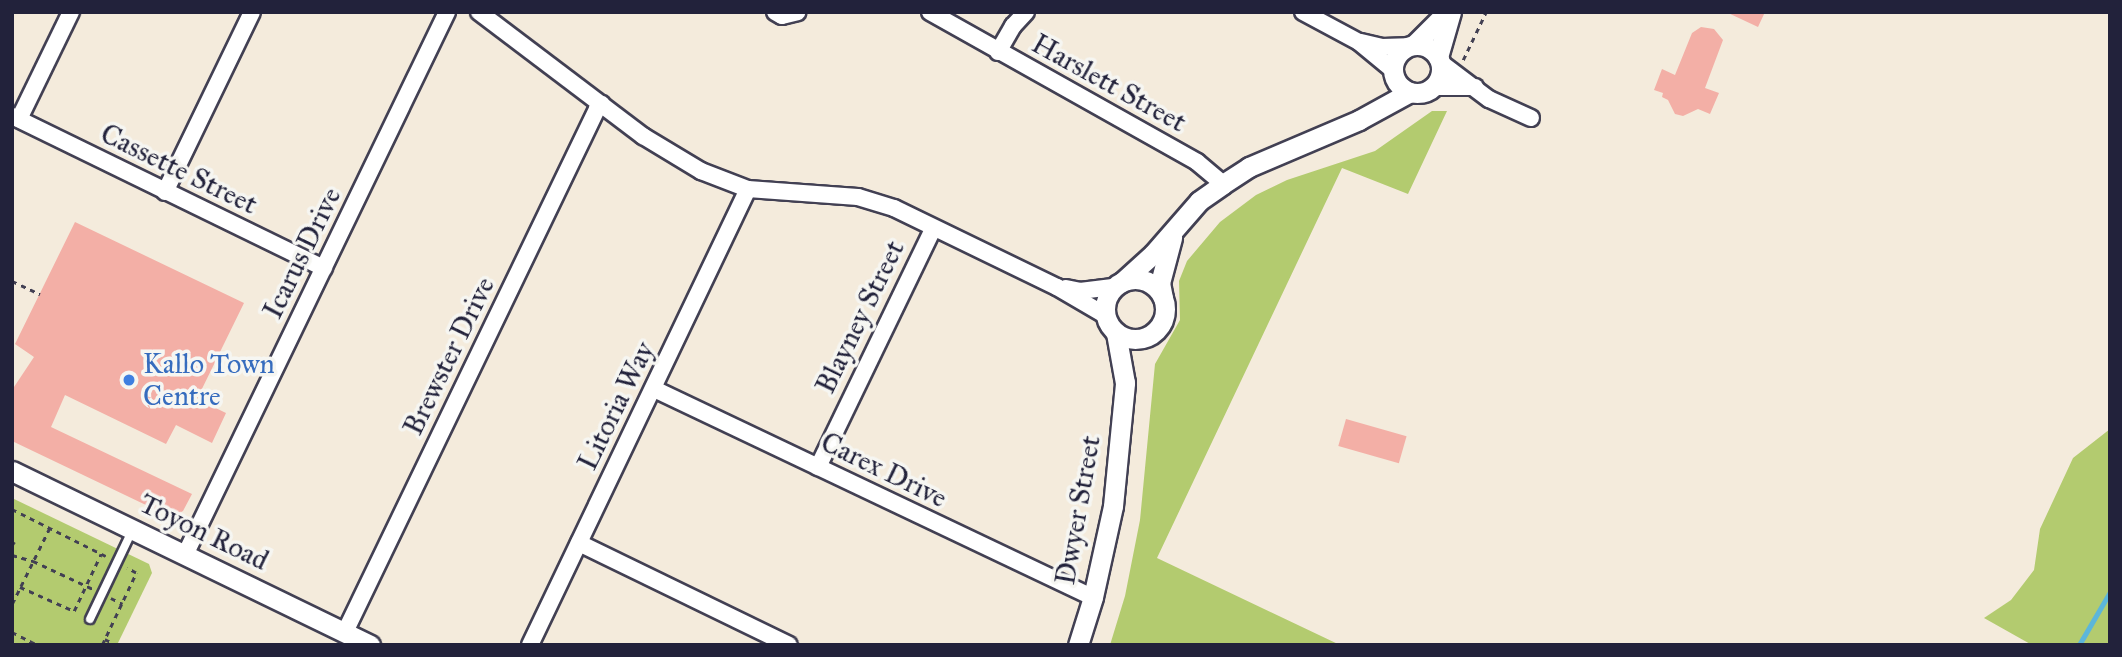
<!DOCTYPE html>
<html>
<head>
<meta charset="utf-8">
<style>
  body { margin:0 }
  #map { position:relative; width:2122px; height:657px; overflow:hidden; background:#f4ebdc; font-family:"IM FELL Great Primer",serif }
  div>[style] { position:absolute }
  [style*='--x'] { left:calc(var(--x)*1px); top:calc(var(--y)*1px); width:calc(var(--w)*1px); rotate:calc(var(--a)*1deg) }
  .green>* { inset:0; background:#b3cb6f }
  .stream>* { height:4.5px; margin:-2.25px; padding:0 2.25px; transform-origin:2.25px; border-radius:2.25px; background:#5cb6da }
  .building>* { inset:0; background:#f3afa6; transform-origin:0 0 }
  .path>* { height:2.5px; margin-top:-1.25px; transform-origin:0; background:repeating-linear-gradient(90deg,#424053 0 5px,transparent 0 10px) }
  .roads { filter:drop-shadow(2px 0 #424053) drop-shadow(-2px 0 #424053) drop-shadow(0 2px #424053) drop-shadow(0 -2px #424053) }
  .service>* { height:8px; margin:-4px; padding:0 4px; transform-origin:4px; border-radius:4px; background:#fff }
  .minor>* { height:16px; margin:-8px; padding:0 8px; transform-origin:8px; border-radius:8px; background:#fff }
  .tertiary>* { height:19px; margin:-9.5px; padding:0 9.5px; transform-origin:9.5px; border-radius:9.5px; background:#fff }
  .tertiary>.ring { margin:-9.5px; padding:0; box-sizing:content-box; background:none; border:19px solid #fff; border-radius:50% }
  .dots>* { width:19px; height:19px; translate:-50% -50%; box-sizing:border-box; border:4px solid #f6f6f2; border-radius:50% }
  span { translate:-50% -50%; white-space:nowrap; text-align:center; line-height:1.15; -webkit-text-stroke:7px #f6f6f2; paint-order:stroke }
  .street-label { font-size:28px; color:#22223b }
  .shop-label { font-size:28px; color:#366cbe }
  .left { translate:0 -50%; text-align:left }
  .frame { position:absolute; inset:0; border:14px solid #22223b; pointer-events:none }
</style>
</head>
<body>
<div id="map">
  <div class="green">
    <i style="clip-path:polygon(1432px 111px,1447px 111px,1408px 194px,1342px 168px,1157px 558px,1340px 645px,1110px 645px,1125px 596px,1140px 520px,1155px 364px,1180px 320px,1179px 281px,1187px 261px,1220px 222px,1256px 195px,1287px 180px,1375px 151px)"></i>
    <i style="clip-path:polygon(2110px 429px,2110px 645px,2032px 645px,1984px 618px,2011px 600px,2034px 570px,2040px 529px,2073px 458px)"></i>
    <i style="clip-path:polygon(12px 498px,149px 564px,152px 573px,117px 645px,12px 645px)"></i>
  </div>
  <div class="stream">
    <i style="--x:2079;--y:645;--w:61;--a:-59.7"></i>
  </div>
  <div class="building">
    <i style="clip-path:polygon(1726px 12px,1765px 12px,1758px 27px)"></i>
    <i style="clip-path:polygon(1701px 27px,1714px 29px,1723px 40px,1705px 88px,1719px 93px,1710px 114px,1698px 109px,1683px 116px,1675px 114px,1668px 100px,1662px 97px,1663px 93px,1654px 90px,1662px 69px,1675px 75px,1692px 33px)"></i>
    <i style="clip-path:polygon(75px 222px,244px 303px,197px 399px,226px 413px,212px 443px,176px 425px,166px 444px,65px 395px,51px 427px,192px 494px,183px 511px,171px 517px,12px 441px,12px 390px,34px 357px,15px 344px)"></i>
    <i style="left:1346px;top:419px;width:63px;height:28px;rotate:16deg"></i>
  </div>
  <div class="path">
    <i style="--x:1463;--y:60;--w:53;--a:-64.4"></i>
    <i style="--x:12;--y:281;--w:31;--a:25"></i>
    <i style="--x:12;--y:509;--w:105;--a:26.6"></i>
    <i style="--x:12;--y:545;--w:4;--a:-56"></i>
    <i style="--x:12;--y:555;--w:22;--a:16"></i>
    <i style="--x:33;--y:561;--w:66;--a:25"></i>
    <i style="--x:20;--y:587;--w:59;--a:24"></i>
    <i style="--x:74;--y:611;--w:63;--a:-64.7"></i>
    <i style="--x:111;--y:598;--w:13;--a:27"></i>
    <i style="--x:12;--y:604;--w:86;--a:-63.7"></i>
    <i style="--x:12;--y:632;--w:28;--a:27"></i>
    <i style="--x:105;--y:639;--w:13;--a:29"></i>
    <i style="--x:102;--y:645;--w:80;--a:-64.7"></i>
    <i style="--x:136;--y:573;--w:10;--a:-151"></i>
  </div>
  <div class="roads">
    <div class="service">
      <i style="--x:90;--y:619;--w:100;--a:-64.5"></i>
    </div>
    <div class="minor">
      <i style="--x:479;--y:12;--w:206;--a:37.1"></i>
      <i style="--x:643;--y:136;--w:68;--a:31.1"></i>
      <i style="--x:701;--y:171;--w:50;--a:21"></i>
      <i style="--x:748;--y:189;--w:110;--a:4.2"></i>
      <i style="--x:858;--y:197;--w:38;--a:17"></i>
      <i style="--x:894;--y:208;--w:181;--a:25.9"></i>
      <i style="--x:1057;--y:287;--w:56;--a:30.3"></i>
      <i style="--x:775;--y:12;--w:8;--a:30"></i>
      <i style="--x:782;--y:16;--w:16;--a:-14"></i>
      <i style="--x:930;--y:12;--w:306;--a:29.3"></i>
      <i style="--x:1197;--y:162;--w:34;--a:40"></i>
      <i style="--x:1303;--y:12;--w:64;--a:28.2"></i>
      <i style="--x:1359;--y:42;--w:44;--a:39.5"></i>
      <i style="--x:1361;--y:42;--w:22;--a:13"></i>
      <i style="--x:1382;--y:47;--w:25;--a:-2"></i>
      <i style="--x:998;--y:52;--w:30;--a:-60"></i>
      <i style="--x:1013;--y:26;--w:19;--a:-47"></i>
      <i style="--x:1441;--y:63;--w:60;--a:36.9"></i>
      <i style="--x:1489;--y:99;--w:46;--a:24.3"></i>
      <i style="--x:1434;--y:87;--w:41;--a:0"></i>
      <i style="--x:12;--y:116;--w:347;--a:26"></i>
      <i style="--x:19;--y:119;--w:119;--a:-64.1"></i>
      <i style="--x:165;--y:192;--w:200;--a:-64.2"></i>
      <i style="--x:1066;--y:288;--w:14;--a:12"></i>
      <i style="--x:1080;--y:291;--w:35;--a:-7"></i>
      <i style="--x:654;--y:389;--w:486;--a:25.4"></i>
      <i style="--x:818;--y:467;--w:264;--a:-64.2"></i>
      <i style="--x:579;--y:543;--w:233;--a:25.9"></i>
      <i style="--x:185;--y:555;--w:603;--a:-64.24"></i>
      <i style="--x:345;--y:632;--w:581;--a:-64.27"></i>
      <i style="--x:597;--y:109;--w:7;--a:-45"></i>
      <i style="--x:530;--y:645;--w:505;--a:-64.45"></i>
    </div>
    <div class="tertiary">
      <i style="--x:1415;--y:44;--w:45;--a:-45"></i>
      <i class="ring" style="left:1393px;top:45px;width:29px;height:29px"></i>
      <i style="--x:1438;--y:57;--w:47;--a:-73.9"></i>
      <i class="ring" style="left:1105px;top:279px;width:41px;height:41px"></i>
      <i style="--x:1122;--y:282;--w:42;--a:-42.1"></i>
      <i style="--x:1153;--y:254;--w:70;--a:-49"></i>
      <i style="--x:1199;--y:201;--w:29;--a:-35"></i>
      <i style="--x:1223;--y:184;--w:31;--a:-33"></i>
      <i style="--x:1249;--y:167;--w:120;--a:-23.1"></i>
      <i style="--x:1359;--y:120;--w:58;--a:-28.8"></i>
      <i style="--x:1163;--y:298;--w:15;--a:-101"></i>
      <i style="--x:1160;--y:283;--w:47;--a:-75.1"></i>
      <i style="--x:12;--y:471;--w:398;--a:25.9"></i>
      <i style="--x:1078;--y:645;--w:50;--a:-72.6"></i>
      <i style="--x:1093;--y:597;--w:93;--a:-77.6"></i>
      <i style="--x:1113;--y:506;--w:124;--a:-84.4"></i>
      <i style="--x:1125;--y:383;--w:51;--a:-100.2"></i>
    </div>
  </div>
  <div class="dots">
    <i style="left:129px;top:380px;background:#3f7fe0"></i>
  </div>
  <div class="street-label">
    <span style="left:1109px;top:83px;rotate:29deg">Harslett Street</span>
    <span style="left:179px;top:169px;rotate:26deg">Cassette Street</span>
    <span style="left:302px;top:253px;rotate:-64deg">Icarus Drive</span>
    <span style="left:860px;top:317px;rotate:-64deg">Blayney Street</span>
    <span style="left:449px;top:356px;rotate:-64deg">Brewster Drive</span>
    <span style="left:616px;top:406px;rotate:-64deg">Litoria Way</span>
    <span style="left:884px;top:470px;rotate:26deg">Carex Drive</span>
    <span style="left:1078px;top:510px;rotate:-80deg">Dwyer Street</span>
    <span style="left:204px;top:532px;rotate:26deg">Toyon Road</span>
  </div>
  <div class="shop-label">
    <span class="left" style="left:143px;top:380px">Kallo Town<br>Centre</span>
  </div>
  <div class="frame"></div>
</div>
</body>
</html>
